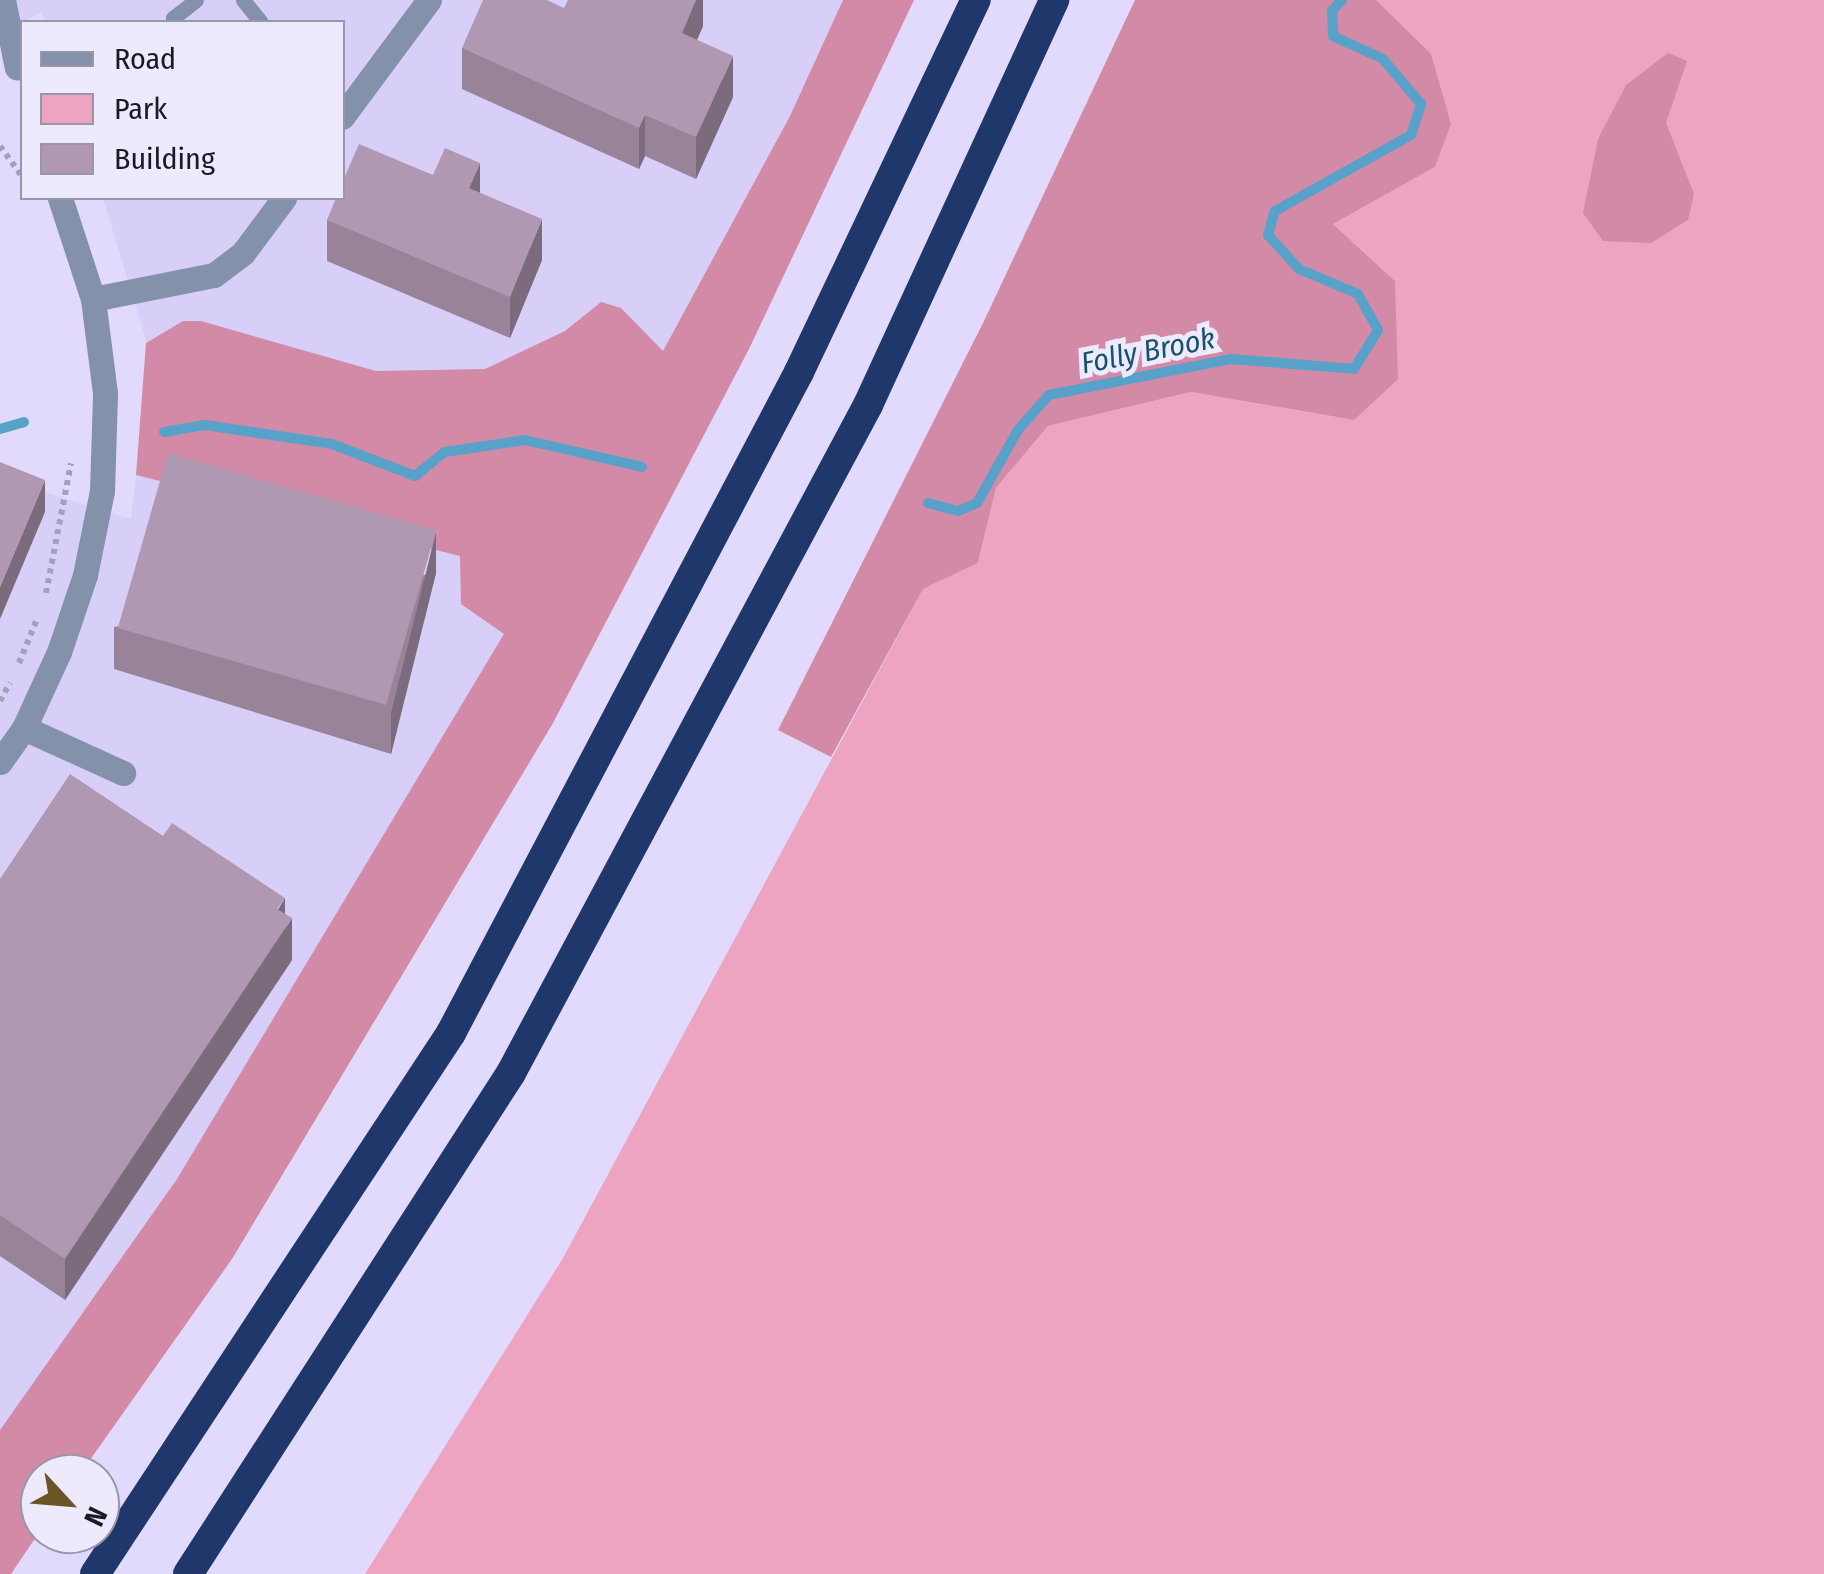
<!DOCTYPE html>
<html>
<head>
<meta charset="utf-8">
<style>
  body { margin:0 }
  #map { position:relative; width:1824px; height:1574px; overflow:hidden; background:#e1dafc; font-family:"Fira Sans Condensed",sans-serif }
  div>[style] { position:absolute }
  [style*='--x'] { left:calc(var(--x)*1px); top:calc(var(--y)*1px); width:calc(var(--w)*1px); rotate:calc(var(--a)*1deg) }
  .built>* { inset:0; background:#d7cff8 }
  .green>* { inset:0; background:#eda4c0 }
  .forest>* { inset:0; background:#d28aa6 }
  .stream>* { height:10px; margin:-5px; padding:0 5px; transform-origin:5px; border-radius:5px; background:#58a2ca }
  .path>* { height:6px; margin-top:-3px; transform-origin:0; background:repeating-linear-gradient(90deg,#a59fbb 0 5px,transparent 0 10px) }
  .lane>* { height:15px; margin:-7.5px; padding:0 7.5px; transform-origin:7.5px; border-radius:7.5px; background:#8391ab }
  .street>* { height:25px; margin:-12.5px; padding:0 12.5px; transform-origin:12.5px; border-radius:12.5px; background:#8391ab }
  .highway>* { height:30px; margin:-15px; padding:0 15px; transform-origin:15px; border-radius:15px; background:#20376b }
  .wall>* { inset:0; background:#988399 }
  .shaded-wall>* { inset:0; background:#7c6a7d }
  .building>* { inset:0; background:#b198b2; transform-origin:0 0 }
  span { translate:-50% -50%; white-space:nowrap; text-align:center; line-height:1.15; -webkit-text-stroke:10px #eeeafe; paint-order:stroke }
  .water-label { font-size:30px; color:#16516d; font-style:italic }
  .legend { position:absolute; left:20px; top:20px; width:325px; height:180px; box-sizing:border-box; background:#eeeafe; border:2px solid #9a96a7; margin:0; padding:12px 18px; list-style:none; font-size:30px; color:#1c1925 }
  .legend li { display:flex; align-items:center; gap:20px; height:50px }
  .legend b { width:50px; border:2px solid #9a96a7 }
  .north { position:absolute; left:20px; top:1454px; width:100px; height:100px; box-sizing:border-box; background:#eeeafe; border:2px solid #9a96a7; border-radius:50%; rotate:116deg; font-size:28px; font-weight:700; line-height:40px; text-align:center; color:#1c1925 }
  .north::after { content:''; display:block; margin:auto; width:35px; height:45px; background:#6a5524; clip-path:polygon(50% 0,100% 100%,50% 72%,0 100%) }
</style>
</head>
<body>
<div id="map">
  <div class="built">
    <i style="clip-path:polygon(0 0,843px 0,790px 116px,562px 538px,177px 1179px,0 1430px,0 478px,131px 519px,150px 353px,103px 198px,342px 198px,342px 22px,45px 22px,41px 13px,0 33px)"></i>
  </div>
  <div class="green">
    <i style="clip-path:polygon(1376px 0,1824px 0,1824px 1574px,365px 1574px,563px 1258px,923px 589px,978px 563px,996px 488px,1048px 426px,1191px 392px,1354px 420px,1395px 281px,1333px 224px,1435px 167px)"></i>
  </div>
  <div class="forest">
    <i style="clip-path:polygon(843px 0,914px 0,749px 349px,553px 723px,232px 1259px,80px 1474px,40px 1474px,40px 1531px,11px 1574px,0 1574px,0 1430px,177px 1179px,504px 634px,461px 604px,460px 556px,136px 475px,146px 343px,183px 321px,201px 321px,376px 371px,485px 369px,565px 331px,601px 302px,621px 308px,663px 351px,790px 116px)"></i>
    <i style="clip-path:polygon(1135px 0,1376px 0,1431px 54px,1451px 124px,1435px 167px,1333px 224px,1395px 281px,1398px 379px,1354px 420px,1191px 392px,1048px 426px,996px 488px,978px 563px,923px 589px,831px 757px,778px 730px,984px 321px)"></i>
    <i style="clip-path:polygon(1668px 53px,1687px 61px,1666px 123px,1694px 194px,1688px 220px,1651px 243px,1603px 241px,1583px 213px,1598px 139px,1626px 85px)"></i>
  </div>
  <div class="stream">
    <i style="--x:0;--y:429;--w:25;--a:-16"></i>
    <i style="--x:164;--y:432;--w:42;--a:-9.7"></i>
    <i style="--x:205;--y:425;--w:128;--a:8.5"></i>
    <i style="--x:332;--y:444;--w:89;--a:21.1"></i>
    <i style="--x:415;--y:476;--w:38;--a:-39"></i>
    <i style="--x:445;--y:452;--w:81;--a:-8.5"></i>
    <i style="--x:525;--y:440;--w:120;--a:13"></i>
    <i style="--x:928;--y:503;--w:31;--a:15"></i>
    <i style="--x:958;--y:511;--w:21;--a:-23"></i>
    <i style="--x:977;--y:503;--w:84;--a:-60.7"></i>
    <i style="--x:1018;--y:430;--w:47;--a:-48.5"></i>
    <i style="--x:1049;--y:395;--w:186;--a:-11.2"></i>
    <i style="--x:1231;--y:359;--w:123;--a:4.6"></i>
    <i style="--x:1354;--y:369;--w:46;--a:-58.4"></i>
    <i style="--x:1378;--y:330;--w:41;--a:-119.1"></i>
    <i style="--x:1358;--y:294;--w:64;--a:-157"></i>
    <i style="--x:1299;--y:269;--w:46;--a:-132.4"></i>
    <i style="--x:1268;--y:235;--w:25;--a:-74"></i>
    <i style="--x:1275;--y:211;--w:156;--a:-29.2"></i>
    <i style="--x:1411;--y:135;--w:33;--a:-72"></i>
    <i style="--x:1421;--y:104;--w:59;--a:-130.2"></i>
    <i style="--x:1383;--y:59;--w:55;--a:-155.3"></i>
    <i style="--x:1333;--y:36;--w:25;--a:-92"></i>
    <i style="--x:1332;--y:11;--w:15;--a:-48"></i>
  </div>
  <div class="path">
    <i style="--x:0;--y:146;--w:37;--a:54"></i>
    <i style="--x:46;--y:593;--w:132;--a:-79.1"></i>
    <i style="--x:19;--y:663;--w:48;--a:-67.8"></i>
    <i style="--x:0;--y:701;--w:21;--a:-61"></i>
  </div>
  <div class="lane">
    <i style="--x:243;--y:0;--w:28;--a:51"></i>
    <i style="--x:176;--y:22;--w:5;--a:-127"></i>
    <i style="--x:173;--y:18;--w:29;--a:-38"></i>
  </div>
  <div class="street">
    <i style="--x:3;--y:0;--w:69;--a:78.4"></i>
    <i style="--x:342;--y:117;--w:146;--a:-53.4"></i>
    <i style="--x:93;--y:299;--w:123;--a:-11.2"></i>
    <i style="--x:214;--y:275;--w:36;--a:-37"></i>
    <i style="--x:243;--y:253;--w:69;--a:-53.3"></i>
    <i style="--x:24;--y:728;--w:109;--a:24.4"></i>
    <i style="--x:0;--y:762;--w:42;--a:-54.8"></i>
    <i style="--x:24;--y:728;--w:84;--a:-65.3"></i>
    <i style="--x:59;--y:652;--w:81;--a:-71.3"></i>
    <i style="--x:85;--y:575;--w:86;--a:-78.6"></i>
    <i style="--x:102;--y:491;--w:98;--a:-88.2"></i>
    <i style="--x:105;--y:393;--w:95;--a:-97.3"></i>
    <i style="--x:93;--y:299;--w:106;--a:-108.1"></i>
  </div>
  <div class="highway">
    <i style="--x:95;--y:1574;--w:648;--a:-56.65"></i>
    <i style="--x:451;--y:1033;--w:747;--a:-62.23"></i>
    <i style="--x:799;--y:372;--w:412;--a:-64.6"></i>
    <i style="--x:188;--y:1574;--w:596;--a:-57.19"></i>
    <i style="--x:511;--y:1073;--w:757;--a:-61.88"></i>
    <i style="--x:868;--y:405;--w:446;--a:-65.3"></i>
  </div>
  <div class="wall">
    <i style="clip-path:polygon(703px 0,703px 26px,697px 40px,733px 97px,696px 179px,645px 156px,639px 169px,462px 89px,462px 48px,564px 8px)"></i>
    <i style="clip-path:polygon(433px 175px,480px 193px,542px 260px,510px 338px,327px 261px,327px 220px)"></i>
    <i style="clip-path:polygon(436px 573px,391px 754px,114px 669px,114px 627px)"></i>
    <i style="clip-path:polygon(163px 836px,285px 914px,292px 960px,65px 1300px,0 1256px,0 879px)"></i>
  </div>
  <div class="shaded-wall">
    <i style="clip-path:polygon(696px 0,703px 0,703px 26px,682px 74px,682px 33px)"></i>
    <i style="clip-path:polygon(733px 56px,733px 97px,696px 179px,696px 137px)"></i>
    <i style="clip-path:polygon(645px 115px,645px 156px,639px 169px,639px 128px)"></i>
    <i style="clip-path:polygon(480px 163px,480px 204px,469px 188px)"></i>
    <i style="clip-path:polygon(542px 219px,542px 260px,510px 338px,510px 297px)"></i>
    <i style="clip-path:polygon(45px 480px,45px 512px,0 619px,0 587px)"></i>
    <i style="clip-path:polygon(436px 532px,436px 573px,391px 754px,391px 713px)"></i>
    <i style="clip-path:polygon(285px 898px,285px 929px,292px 918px,292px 960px,65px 1300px,65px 1259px)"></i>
  </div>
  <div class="building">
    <i style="clip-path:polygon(483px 0,547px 0,564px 8px,568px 0,696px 0,682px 33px,733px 56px,696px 137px,645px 115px,639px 128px,462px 48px)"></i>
    <i style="clip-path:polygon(359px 144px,433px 175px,445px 148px,480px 163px,469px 188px,542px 219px,510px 297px,327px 220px,336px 198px,342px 198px,342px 183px)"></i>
    <i style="left:168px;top:453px;width:279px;height:182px;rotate:16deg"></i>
    <i style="clip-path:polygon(0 462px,45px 480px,0 587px)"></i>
    <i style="clip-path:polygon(70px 774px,163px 836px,172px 823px,285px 898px,277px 909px,292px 918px,65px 1259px,0 1215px,0 879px)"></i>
  </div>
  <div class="water-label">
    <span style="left:1148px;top:351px;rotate:-11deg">Folly Brook</span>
  </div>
  <ul class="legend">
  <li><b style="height:12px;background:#8391ab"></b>Road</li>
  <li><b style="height:28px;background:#eda4c0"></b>Park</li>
  <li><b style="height:28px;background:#b198b2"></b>Building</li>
  </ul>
  <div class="north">N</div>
</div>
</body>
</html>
